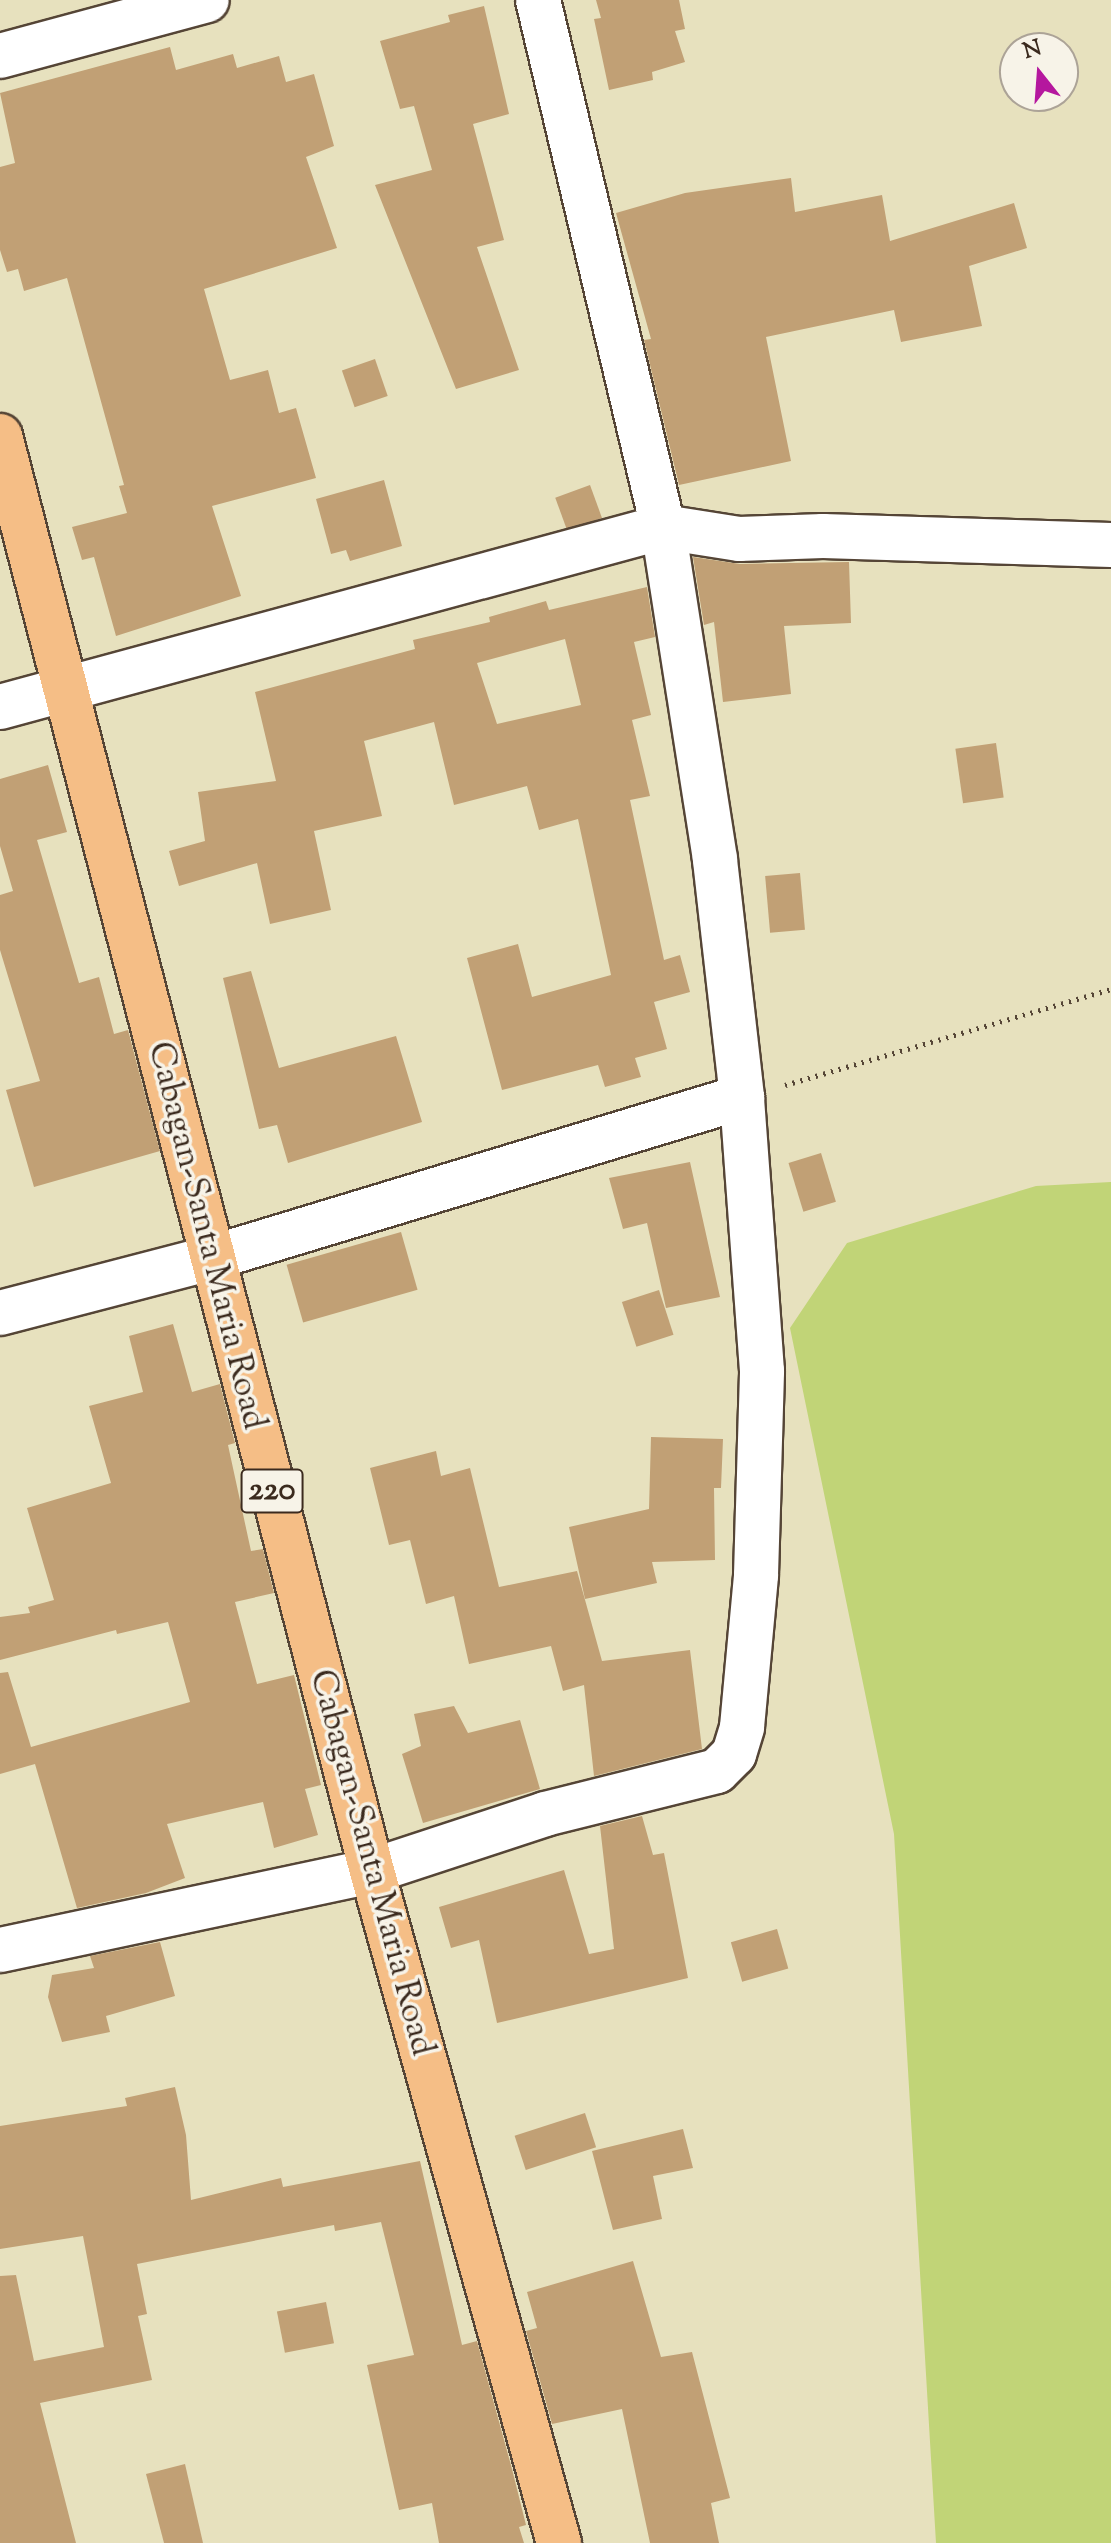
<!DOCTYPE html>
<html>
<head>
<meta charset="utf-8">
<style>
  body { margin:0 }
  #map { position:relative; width:1111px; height:2543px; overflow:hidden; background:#e7e1be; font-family:"Sorts Mill Goudy",serif }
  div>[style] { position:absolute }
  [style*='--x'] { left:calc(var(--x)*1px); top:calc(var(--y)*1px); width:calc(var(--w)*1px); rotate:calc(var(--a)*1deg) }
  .green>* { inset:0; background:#c1d477 }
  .building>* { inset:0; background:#c1a075; transform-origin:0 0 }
  .path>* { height:5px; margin-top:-2.5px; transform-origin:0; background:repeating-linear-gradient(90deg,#554536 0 2px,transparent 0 8px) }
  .roads { filter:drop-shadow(2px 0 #554536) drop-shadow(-2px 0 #554536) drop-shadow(0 2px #554536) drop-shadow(0 -2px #554536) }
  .minor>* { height:44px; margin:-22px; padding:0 22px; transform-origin:22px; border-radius:22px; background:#fff }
  .tertiary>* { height:44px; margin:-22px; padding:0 22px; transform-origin:22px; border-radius:22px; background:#fff }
  .primary>* { height:44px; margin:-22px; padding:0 22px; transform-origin:22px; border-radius:22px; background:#f5be86 }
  span { translate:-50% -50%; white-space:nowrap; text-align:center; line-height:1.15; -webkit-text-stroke:7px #f7f3e8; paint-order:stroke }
  .shield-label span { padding:2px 6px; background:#f7f3e8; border:2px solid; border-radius:6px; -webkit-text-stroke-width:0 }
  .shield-label { font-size:32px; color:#3b2a1e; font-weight:700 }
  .street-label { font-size:34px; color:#3b2a1e }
  .north { position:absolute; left:999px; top:32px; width:80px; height:80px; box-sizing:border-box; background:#f7f3e8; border:2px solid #aca397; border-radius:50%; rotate:343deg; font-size:22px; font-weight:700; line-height:32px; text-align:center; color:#3b2a1e }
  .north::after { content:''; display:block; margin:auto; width:28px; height:36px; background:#b5179e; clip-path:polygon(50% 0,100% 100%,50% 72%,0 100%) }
</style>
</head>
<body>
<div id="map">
  <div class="green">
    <i style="clip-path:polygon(1111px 1182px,1111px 2543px,936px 2543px,894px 1834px,790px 1328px,847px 1243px,1036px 1186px)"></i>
  </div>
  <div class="building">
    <i style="clip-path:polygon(596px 0,679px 0,685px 29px,675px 31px,685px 62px,652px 72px,653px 80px,609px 90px,594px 19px,601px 18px)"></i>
    <i style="clip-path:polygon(484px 6px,509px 114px,473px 124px,504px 240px,477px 247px,519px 370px,456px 389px,375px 185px,432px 170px,414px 106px,400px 109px,380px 41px,450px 22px,448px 15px)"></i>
    <i style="clip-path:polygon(170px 47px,176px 70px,233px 54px,237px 68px,279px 56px,286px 82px,314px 74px,334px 146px,306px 157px,337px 248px,204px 289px,230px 380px,268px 370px,279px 413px,296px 408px,316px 478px,212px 506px,241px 596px,116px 636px,94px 557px,82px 560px,72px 527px,127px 513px,119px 486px,124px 485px,67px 278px,24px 291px,18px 269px,7px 272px,0 250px,0 167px,15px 163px,0 93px)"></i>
    <i style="clip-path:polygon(791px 178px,795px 212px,882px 195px,890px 241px,1014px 203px,1027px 248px,969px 266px,982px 326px,901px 342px,894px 310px,766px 337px,791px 461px,679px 485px,644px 340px,651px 339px,616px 213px,685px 193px)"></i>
    <i style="left:375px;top:359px;width:39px;height:35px;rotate:71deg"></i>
    <i style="clip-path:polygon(384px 480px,402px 546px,350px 561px,346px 550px,331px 554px,316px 499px)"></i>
    <i style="left:590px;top:485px;width:35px;height:37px;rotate:70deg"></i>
    <i style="clip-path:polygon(693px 557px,740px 564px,849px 562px,851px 623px,784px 626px,791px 694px,723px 702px,714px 622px,704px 625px)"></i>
    <i style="clip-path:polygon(evenodd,647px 587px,655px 637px,634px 642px,651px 715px,632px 720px,650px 796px,630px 800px,664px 960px,680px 955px,690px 992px,654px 1002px,667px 1049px,635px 1058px,641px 1077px,605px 1087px,598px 1065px,502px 1090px,467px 958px,518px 944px,532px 997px,611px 975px,578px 819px,539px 830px,527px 786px,454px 805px,434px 722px,364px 741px,382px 816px,314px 831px,331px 910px,270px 924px,257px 863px,179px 886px,169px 851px,205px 841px,198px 792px,276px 781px,255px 692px,415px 649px,413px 640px,490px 622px,489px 617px,546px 601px,549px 610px,647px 587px,565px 639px,581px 705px,497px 724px,477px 663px,565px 639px)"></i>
    <i style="left:996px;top:743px;width:55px;height:41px;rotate:82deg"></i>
    <i style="clip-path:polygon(48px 765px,67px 832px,37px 840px,79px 983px,99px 977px,114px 1034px,128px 1030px,160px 1151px,34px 1187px,6px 1090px,40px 1081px,0 950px,0 895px,13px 891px,0 846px,0 779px)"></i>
    <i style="left:800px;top:873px;width:57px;height:35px;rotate:85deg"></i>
    <i style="clip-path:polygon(251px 971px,279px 1068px,396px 1036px,422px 1122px,288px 1163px,277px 1125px,259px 1129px,223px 978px)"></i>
    <i style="left:821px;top:1153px;width:51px;height:34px;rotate:73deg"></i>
    <i style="clip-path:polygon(690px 1162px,720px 1297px,666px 1308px,647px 1223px,623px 1229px,609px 1178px)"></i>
    <i style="left:401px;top:1232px;width:60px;height:119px;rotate:74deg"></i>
    <i style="left:659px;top:1290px;width:47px;height:39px;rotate:72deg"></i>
    <i style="clip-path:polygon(173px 1324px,192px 1392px,220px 1384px,235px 1443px,228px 1445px,251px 1551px,263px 1549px,274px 1593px,235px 1602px,257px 1684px,294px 1675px,321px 1785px,305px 1789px,318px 1835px,274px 1848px,263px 1802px,167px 1824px,185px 1878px,146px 1893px,77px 1908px,35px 1764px,0 1774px,0 1673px,8px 1672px,31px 1747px,190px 1702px,168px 1622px,117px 1634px,116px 1630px,0 1660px,0 1617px,30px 1613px,28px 1607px,54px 1600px,27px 1508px,111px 1483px,89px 1406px,143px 1392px,129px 1336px)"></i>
    <i style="clip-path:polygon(651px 1437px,723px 1439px,721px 1488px,714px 1488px,715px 1560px,652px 1562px,657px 1583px,585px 1599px,569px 1527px,649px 1509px)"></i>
    <i style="clip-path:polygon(436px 1451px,441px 1476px,470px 1468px,499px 1587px,577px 1571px,602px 1661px,690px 1650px,702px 1749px,594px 1776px,584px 1685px,563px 1691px,551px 1646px,469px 1664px,454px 1596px,426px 1604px,410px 1540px,389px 1545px,370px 1468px)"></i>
    <i style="clip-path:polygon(454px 1706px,468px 1733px,520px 1720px,540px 1789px,423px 1823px,402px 1754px,421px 1746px,414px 1714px)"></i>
    <i style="clip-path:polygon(642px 1816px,653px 1855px,664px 1853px,688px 1978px,497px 2023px,479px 1940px,451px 1948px,439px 1907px,564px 1870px,589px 1954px,614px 1949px,600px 1826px)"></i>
    <i style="left:777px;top:1929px;width:41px;height:48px;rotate:74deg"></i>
    <i style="clip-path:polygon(160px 1942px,175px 1996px,106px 2016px,110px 2032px,62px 2042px,48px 1997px,52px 1975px,94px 1968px,90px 1956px)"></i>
    <i style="clip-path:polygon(175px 2087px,186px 2135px,191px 2200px,281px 2178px,283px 2187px,420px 2161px,462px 2345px,477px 2341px,512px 2469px,526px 2525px,519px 2527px,524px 2543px,439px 2543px,432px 2503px,399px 2510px,367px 2365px,414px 2355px,381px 2222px,335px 2231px,334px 2225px,137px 2264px,147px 2314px,138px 2316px,152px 2380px,40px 2403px,76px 2543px,0 2543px,0 2276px,16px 2275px,34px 2361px,104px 2347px,83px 2236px,0 2249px,0 2126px,127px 2106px,125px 2098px)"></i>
    <i style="left:585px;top:2113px;width:36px;height:74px;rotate:72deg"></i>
    <i style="clip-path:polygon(683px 2129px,693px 2168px,653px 2176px,662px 2219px,613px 2230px,592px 2151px)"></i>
    <i style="clip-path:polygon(633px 2261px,661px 2357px,692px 2352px,730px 2498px,711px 2503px,719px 2543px,650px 2543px,622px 2409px,552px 2424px,526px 2331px,537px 2328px,527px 2292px)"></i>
    <i style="left:326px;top:2302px;width:42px;height:50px;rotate:79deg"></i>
    <i style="clip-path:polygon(185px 2464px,203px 2543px,164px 2543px,146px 2474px)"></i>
  </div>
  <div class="path">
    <i style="--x:785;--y:1085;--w:340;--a:-16.4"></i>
  </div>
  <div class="roads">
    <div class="minor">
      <i style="--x:0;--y:56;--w:214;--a:-15.1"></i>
      <i style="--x:0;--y:707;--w:687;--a:-15.19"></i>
      <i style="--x:663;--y:527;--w:77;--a:9"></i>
      <i style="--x:739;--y:539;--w:84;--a:-2"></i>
      <i style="--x:823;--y:536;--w:288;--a:1.8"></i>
      <i style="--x:0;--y:1313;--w:218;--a:-14.6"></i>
      <i style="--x:211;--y:1258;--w:555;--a:-16.87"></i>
      <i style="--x:0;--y:1950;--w:380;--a:-12"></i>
    </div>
    <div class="tertiary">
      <i style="--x:372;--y:1871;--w:182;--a:-18.2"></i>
      <i style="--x:545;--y:1814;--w:177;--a:-14"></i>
      <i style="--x:717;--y:1771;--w:24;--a:-45"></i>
      <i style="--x:734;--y:1754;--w:28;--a:-73"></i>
      <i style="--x:742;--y:1727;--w:153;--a:-84.7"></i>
      <i style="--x:756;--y:1575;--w:204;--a:-88.3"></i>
      <i style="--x:762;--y:1371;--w:275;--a:-94.2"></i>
      <i style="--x:742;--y:1097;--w:240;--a:-96.5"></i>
      <i style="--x:715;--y:859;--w:336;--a:-98.9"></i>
      <i style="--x:663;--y:527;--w:542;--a:-103.34"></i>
    </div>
    <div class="primary">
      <i style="--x:0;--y:436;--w:1482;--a:75.47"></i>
      <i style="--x:372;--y:1871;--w:698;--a:74.45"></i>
    </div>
  </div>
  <div class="shield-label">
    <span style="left:272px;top:1491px">220</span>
  </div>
  <div class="street-label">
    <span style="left:206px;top:1236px;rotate:76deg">Cabagan-Santa Maria Road</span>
    <span style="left:371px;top:1863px;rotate:75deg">Cabagan-Santa Maria Road</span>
  </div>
  <div class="north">N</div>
</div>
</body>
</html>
